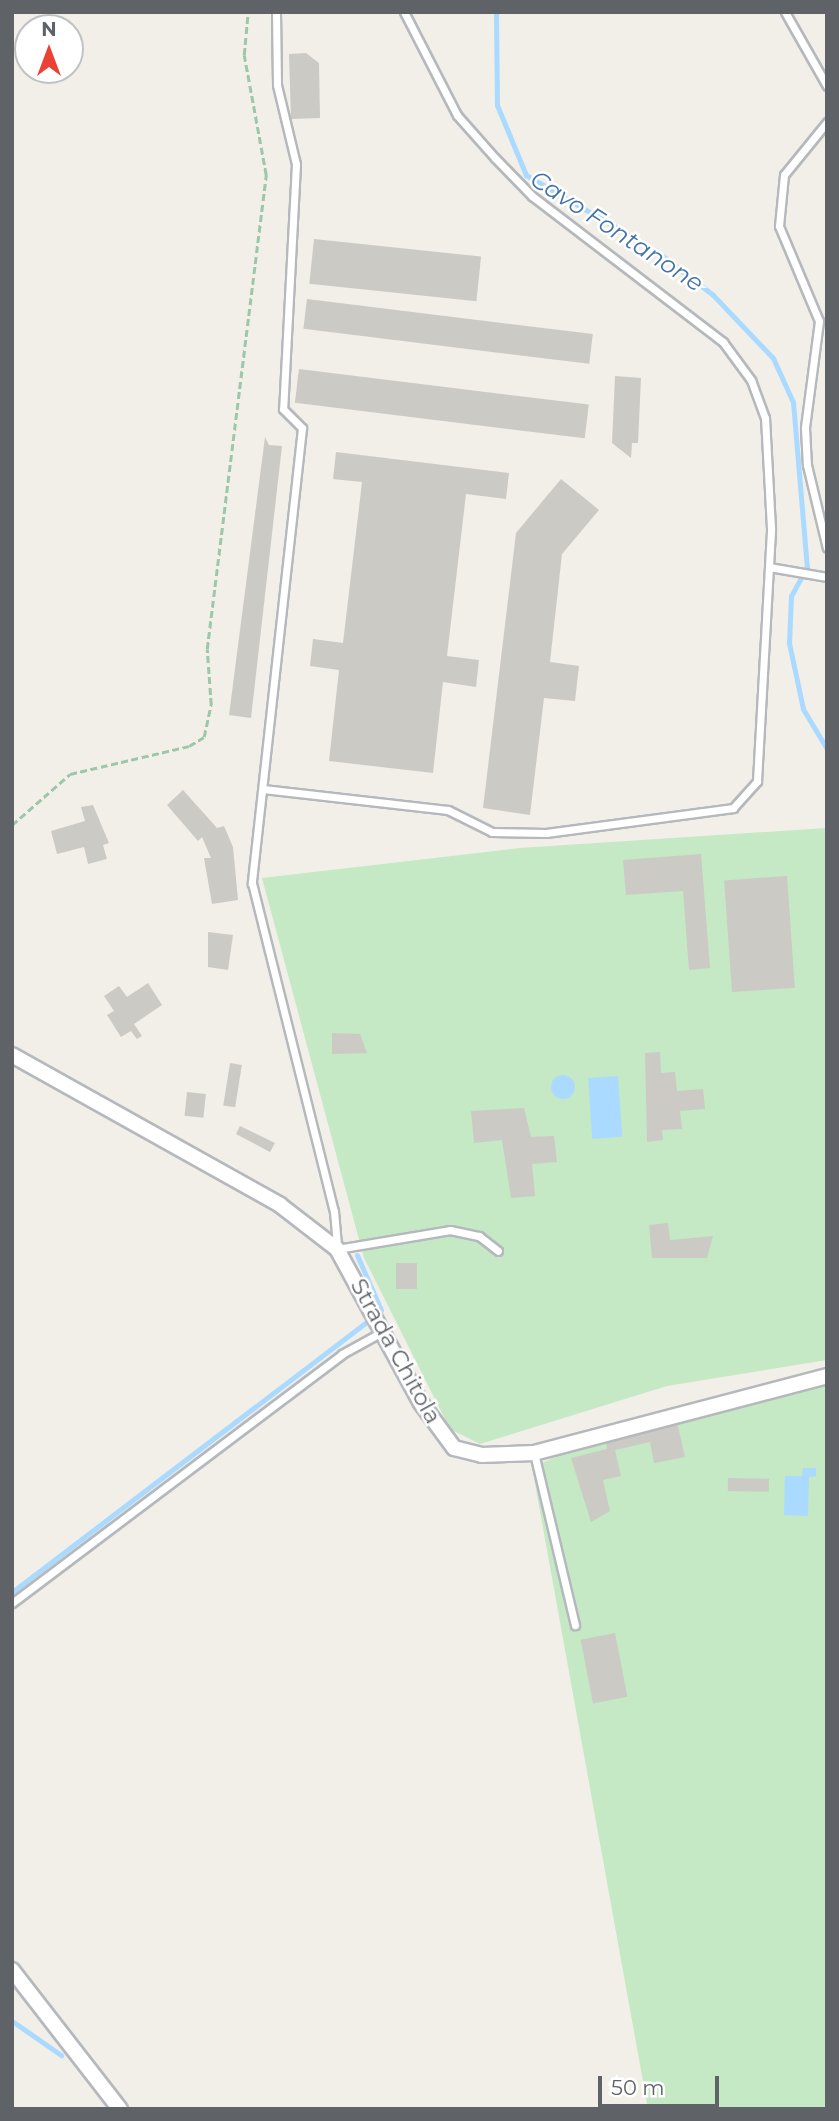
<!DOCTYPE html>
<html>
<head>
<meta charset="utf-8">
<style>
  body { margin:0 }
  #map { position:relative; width:839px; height:2121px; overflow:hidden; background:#f1efe8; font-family:Montserrat,sans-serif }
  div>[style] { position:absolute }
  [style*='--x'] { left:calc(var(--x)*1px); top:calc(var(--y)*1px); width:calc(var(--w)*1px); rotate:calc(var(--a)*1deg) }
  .green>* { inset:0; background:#c5e8c5 }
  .water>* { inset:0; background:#aadaff; transform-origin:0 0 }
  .round { border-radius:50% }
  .stream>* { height:5px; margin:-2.5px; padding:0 2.5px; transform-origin:2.5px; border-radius:2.5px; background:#aadaff }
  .building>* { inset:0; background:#cccac5; transform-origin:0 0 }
  .path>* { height:2.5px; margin-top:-1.25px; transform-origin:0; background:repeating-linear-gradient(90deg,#9cc7a9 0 7px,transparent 0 10.5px) }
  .roads { filter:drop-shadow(2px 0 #b5b8bc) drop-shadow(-2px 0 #b5b8bc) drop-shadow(0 2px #b5b8bc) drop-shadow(0 -2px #b5b8bc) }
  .service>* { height:7px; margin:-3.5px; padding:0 3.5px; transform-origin:3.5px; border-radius:3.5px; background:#fff }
  .minor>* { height:14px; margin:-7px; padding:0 7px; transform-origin:7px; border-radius:7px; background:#fff }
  span { translate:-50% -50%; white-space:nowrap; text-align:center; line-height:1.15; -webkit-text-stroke:5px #fff; paint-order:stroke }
  .street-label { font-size:23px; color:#5f6368 }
  .water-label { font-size:24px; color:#4174aa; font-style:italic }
  .frame { position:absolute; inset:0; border:14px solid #5f6368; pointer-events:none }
  .north { position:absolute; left:14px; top:14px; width:70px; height:70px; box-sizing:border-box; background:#fff; border:2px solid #bfc1c3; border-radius:50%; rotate:0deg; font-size:19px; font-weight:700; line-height:28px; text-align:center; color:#5f6368 }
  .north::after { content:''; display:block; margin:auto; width:24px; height:32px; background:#ea4335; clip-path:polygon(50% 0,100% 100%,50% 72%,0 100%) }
  .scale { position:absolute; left:598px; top:2076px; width:121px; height:32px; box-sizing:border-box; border:4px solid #5f6368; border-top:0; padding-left:9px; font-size:21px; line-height:24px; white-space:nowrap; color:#5f6368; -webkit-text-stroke:5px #fff; paint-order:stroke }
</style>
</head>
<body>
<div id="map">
  <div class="green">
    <i style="clip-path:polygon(827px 828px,827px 1360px,667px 1386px,480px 1444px,450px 1429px,364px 1258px,262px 878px,520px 848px)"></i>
    <i style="clip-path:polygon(827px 1381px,827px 2109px,648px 2109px,532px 1467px,601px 1438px)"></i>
  </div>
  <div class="water">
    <i class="round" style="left:551px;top:1075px;width:24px;height:24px"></i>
    <i style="left:618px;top:1076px;width:61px;height:30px;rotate:86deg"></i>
    <i style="clip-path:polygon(803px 1468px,816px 1468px,816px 1476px,809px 1477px,808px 1516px,784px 1515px,785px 1476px,802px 1476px)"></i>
  </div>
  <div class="stream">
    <i style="--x:496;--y:12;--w:93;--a:89.4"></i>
    <i style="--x:497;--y:105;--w:76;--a:67.5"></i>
    <i style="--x:526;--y:175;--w:149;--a:30.2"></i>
    <i style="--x:655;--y:250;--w:73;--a:37.8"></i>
    <i style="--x:713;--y:295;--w:87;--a:46.4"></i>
    <i style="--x:773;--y:358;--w:48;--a:65.6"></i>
    <i style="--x:793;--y:402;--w:166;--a:85.2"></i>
    <i style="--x:807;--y:567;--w:33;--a:119"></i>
    <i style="--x:791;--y:596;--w:47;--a:92.4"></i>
    <i style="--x:789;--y:643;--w:67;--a:78"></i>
    <i style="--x:803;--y:709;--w:47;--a:59"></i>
    <i style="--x:357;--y:1255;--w:60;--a:66.4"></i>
    <i style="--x:12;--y:1592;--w:449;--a:-37.3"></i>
    <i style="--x:12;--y:2021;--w:60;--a:34.8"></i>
  </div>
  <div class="building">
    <i style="clip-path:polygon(289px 54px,306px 53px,319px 63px,320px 118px,291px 119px)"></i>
    <i style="left:314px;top:239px;width:168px;height:45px;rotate:6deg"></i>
    <i style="left:307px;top:299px;width:288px;height:30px;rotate:7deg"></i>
    <i style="left:299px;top:369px;width:292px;height:34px;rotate:7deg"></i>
    <i style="clip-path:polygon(615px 376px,641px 378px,638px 443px,632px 443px,631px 458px,612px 443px)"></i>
    <i style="clip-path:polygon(265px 437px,269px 445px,282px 446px,251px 718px,229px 715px)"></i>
    <i style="clip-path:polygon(336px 452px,509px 473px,506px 499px,466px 494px,447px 656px,479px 660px,476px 687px,443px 682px,433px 773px,329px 761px,339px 670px,310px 666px,313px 639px,343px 643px,362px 482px,333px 479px)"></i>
    <i style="clip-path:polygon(561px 479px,599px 510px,562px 554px,550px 662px,579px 666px,575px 701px,544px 698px,530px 815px,483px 808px,516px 533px)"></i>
    <i style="clip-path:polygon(183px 790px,217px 828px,224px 826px,233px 847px,238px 900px,212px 904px,204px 858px,211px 858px,202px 837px,198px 841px,167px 805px)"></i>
    <i style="clip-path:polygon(93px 805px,109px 843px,103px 845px,107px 859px,88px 864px,84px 847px,57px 854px,51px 831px,85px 821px,81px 807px)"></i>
    <i style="clip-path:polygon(701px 854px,710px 968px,689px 970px,683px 891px,626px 895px,623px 860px)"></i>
    <i style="left:787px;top:876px;width:112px;height:63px;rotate:86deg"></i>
    <i style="clip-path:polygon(208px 932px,233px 935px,228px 970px,208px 967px)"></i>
    <i style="clip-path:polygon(148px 983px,162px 1005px,134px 1024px,142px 1036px,137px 1039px,131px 1031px,121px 1037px,107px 1015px,114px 1011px,104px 996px,119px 986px,127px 997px)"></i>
    <i style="clip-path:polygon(332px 1033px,360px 1034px,367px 1053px,332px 1054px)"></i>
    <i style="clip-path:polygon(660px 1052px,661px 1073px,675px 1072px,677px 1091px,703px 1089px,705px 1109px,680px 1111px,682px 1129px,662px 1130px,663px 1140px,647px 1142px,645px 1053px)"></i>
    <i style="left:230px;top:1063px;width:12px;height:43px;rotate:9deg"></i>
    <i style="left:187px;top:1092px;width:19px;height:24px;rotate:6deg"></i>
    <i style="clip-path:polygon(524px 1108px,531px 1137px,554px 1136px,557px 1162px,532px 1164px,535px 1196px,511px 1198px,502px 1140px,474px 1143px,471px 1111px)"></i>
    <i style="clip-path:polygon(240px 1126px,275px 1143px,270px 1152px,236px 1134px)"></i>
    <i style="clip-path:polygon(668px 1223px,670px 1240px,713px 1236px,707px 1258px,652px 1258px,649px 1225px)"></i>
    <i style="left:417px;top:1263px;width:26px;height:21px;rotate:90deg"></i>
    <i style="clip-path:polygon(677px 1422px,685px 1457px,654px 1463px,650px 1442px,615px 1450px,621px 1476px,603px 1480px,610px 1511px,591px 1522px,571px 1458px,607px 1449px,605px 1438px)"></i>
    <i style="left:728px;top:1478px;width:41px;height:13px;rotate:1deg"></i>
    <i style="left:615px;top:1633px;width:65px;height:35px;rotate:79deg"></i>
  </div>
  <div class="path">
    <i style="--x:12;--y:825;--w:77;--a:-41.3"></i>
    <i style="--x:70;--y:774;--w:122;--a:-13.2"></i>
    <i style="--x:189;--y:746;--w:17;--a:-31"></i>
    <i style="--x:204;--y:737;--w:33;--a:-78"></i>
    <i style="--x:211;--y:705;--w:56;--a:-94.1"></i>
    <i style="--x:207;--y:649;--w:478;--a:-82.9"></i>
    <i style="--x:266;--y:175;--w:122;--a:-100.4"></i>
    <i style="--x:244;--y:55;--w:43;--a:-84.7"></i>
  </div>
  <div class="roads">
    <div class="service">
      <i style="--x:276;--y:12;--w:73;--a:89.2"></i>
      <i style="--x:277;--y:85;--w:81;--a:76.5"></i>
      <i style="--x:296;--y:164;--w:245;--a:93"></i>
      <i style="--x:283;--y:409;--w:27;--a:45"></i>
      <i style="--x:302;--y:428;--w:458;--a:96.3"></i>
      <i style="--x:252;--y:883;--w:338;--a:76"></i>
      <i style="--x:334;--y:1211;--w:38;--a:85"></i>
      <i style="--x:337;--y:1249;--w:115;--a:-9.5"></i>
      <i style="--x:450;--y:1230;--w:30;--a:12"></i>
      <i style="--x:479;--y:1236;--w:24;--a:38"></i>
      <i style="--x:785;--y:12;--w:85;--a:60.4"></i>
      <i style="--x:827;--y:122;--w:68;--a:129.1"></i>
      <i style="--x:784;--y:175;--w:51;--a:95.6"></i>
      <i style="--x:779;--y:226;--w:103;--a:67.2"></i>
      <i style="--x:819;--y:321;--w:108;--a:97.5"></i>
      <i style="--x:805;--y:428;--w:37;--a:87"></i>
      <i style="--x:807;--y:465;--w:85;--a:76.5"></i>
      <i style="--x:769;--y:567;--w:59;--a:9.8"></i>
      <i style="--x:263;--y:789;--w:186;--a:6.5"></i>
      <i style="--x:448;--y:810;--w:49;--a:26.6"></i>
      <i style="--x:492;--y:832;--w:54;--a:1.1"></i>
      <i style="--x:546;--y:833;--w:189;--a:-7.6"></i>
      <i style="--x:733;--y:808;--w:36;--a:-48"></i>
      <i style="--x:757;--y:781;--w:253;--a:-86.8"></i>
      <i style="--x:771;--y:528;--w:110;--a:-93.1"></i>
      <i style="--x:765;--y:418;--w:40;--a:-110.2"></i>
      <i style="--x:751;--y:380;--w:47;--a:-126.4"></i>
      <i style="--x:723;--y:342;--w:240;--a:-142.6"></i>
      <i style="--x:532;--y:196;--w:53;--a:-134.2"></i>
      <i style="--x:495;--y:158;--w:57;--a:-131.5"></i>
      <i style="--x:457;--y:115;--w:116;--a:-117.2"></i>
      <i style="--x:534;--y:1453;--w:177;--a:76.6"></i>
      <i style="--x:12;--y:1603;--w:413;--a:-37"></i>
      <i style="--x:342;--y:1354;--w:46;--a:-28.8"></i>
    </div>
    <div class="minor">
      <i style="--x:12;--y:1055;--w:307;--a:29.2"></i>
      <i style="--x:280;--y:1205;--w:72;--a:37.7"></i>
      <i style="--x:337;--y:1249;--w:175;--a:61.4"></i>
      <i style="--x:421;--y:1403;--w:56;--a:53.7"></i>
      <i style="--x:454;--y:1448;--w:29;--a:14"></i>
      <i style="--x:482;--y:1455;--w:52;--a:-2.2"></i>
      <i style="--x:534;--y:1453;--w:303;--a:-14.7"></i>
      <i style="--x:12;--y:1970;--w:176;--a:52.2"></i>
    </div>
  </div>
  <div class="street-label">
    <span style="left:396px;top:1351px;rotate:61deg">Strada Chitola</span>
  </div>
  <div class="water-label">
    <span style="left:617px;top:231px;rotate:33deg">Cavo Fontanone</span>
  </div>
  <div class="frame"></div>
  <div class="north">N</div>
  <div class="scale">50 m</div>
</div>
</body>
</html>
